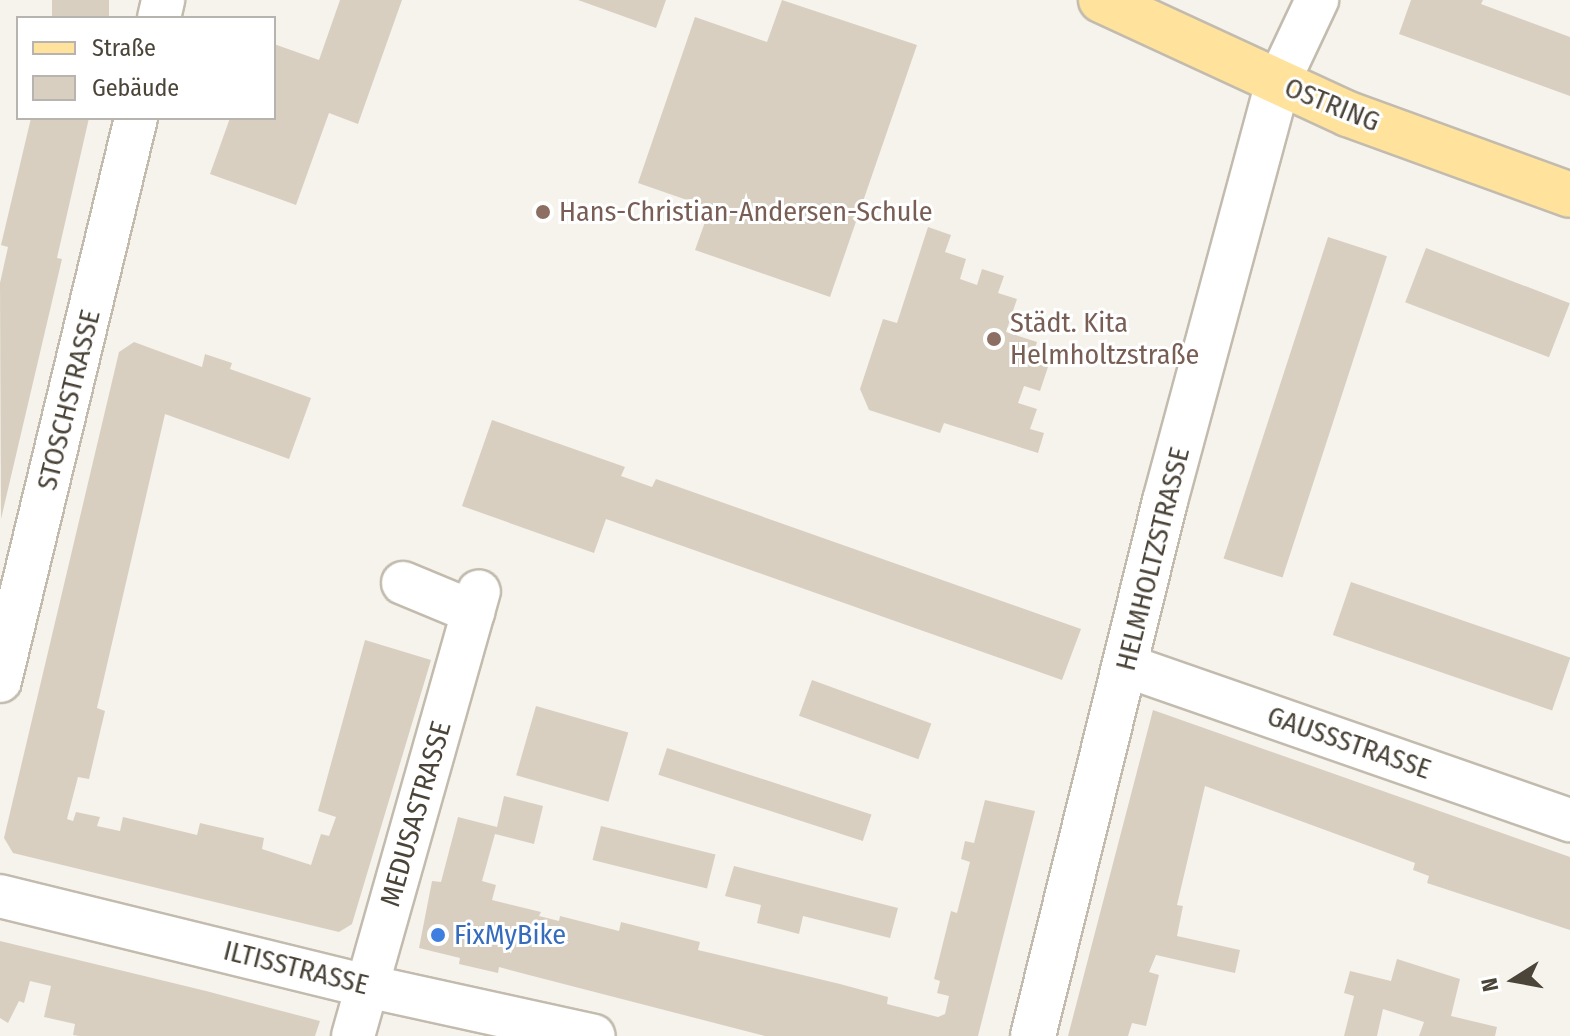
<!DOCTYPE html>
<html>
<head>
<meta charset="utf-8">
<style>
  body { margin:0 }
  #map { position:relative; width:1570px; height:1036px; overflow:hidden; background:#f6f3ec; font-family:"Fira Sans Condensed",sans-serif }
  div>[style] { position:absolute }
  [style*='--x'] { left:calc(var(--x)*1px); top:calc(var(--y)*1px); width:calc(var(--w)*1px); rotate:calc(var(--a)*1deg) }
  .building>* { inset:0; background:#d8cfc1; transform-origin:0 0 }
  .roads { filter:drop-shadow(2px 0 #c2bbae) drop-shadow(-2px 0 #c2bbae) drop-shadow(0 2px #c2bbae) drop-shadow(0 -2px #c2bbae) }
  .minor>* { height:42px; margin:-21px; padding:0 21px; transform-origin:21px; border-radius:21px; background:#fff }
  .tertiary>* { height:44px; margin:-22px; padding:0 22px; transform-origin:22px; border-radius:22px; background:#fff }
  .primary>* { height:44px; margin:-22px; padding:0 22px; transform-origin:22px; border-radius:22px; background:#ffe39c }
  .dots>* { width:22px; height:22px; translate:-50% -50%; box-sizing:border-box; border:4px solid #fff; border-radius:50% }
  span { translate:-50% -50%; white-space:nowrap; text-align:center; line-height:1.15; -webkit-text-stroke:6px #fff; paint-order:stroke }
  .street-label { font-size:28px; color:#4b4439 }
  .education-label { font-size:28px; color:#785e54 }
  .left { translate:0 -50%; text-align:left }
  .shop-label { font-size:28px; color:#366cbe }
  .legend { position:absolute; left:16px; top:16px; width:260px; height:104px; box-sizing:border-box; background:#fff; border:2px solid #b7b4b0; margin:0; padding:10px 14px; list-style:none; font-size:24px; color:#4b4439 }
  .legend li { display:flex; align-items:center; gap:16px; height:40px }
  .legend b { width:40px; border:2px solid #b7b4b0 }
  .north { position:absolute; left:1474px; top:940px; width:80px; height:80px; -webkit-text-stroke:6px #fff; paint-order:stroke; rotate:259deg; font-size:22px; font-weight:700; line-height:32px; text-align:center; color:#4b4439 }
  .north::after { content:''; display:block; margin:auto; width:28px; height:36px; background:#4b4439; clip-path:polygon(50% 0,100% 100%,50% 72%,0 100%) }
</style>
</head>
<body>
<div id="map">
  <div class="building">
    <i style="left:52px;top:0;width:57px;height:18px"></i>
    <i style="clip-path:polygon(340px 0,402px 0,358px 124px,329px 113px,296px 205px,210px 174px,230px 118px,274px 118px,274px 44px,319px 60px)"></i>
    <i style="clip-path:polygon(578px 0,666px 0,656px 28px)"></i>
    <i style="clip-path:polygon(782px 0,917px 45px,830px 297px,695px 250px,710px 208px,638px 183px,695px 17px,767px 42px)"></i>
    <i style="clip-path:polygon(1411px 0,1483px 0,1481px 4px,1570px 37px,1570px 96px,1399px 34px)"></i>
    <i style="clip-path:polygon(31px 118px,89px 118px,57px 258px,62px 259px,1px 519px,0 283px,8px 247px,1px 245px)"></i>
    <i style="clip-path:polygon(928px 227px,951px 235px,945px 252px,966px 259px,960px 279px,977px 285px,982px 269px,1004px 276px,998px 293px,1017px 299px,1006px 332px,1037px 342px,1031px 361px,1048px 367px,1040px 391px,1024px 386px,1018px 403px,1037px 409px,1030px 429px,1044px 433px,1038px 453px,944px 423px,940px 433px,869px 410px,860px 389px,883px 319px,897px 323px)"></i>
    <i style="left:1328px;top:237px;width:62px;height:338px;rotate:18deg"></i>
    <i style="left:1426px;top:248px;width:154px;height:58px;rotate:21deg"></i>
    <i style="clip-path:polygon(134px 342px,202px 367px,205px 354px,232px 363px,230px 369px,311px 398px,289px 459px,165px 414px,97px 708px,105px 711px,89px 779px,78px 777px,67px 819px,73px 821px,76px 812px,100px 817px,97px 826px,120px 831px,123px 817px,197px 835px,200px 823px,264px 838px,262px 849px,311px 865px,321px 834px,329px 836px,336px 817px,318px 811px,365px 640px,431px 660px,352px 924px,339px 932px,13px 853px,4px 838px,119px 352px)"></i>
    <i style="clip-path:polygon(492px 420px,625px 467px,621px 476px,652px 487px,656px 479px,1081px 629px,1062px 680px,606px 519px,594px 553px,462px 506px)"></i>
    <i style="left:1351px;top:582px;width:232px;height:56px;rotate:19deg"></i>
    <i style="left:812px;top:680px;width:127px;height:38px;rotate:20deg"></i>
    <i style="left:536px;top:706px;width:96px;height:72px;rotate:16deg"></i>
    <i style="clip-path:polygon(1153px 710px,1570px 857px,1570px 930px,1427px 883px,1429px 876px,1413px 870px,1415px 863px,1205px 786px,1177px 905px,1183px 906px,1177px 936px,1240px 950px,1235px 973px,1156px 955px,1149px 972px,1159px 975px,1146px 1026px,1132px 1023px,1128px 1036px,1068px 1036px)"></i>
    <i style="left:667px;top:748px;width:215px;height:28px;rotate:18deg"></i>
    <i style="clip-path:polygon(504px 796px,543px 806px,534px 844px,495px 834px,482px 881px,496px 885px,492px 900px,541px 912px,539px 916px,559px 921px,560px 916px,619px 931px,621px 922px,700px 942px,698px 950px,840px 984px,888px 997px,887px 1004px,938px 1017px,945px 1014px,949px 996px,937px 993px,940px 981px,934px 979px,951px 911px,957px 913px,970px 862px,961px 859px,965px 841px,974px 843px,985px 800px,1035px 811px,978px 1036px,765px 1036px,525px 974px,499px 967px,498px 973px,459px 964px,460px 958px,419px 948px,432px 881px,441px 882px,458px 817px,497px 827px)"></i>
    <i style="left:601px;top:826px;width:118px;height:35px;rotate:14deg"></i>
    <i style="clip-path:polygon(734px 866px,898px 908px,890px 938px,803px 916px,799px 934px,757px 923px,761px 905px,725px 896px)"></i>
    <i style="clip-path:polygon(0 941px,206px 991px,320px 1021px,315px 1036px,79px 1036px,73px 1035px,75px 1024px,44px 1017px,51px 986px,30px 981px,24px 1003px,19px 1001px,8px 1023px,0 1018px)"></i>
    <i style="clip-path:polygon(1397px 959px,1460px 979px,1451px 1016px,1497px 1027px,1495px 1036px,1419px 1036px,1424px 1022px,1383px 1009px,1377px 1036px,1344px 1036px,1354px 996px,1344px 993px,1350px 971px,1391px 981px)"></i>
  </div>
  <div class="roads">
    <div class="minor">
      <i style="--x:159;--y:18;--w:18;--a:-77"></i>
      <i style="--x:1278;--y:83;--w:92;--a:-64.8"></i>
      <i style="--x:403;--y:583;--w:76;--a:22.5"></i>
      <i style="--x:1127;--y:666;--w:469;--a:19.2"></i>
      <i style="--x:0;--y:681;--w:579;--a:-76.42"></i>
      <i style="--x:0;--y:896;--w:378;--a:13.8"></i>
      <i style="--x:367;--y:986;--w:232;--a:12.4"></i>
      <i style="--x:353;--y:1036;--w:462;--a:-74.2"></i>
    </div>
    <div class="tertiary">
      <i style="--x:1033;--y:1036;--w:551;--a:-76.14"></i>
      <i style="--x:1165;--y:501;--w:433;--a:-74.9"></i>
    </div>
    <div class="primary">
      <i style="--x:1101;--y:0;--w:272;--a:24.8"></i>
      <i style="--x:1348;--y:114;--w:236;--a:20"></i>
    </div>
  </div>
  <div class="dots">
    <i style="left:543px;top:212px;background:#8d6e63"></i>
    <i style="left:994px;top:339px;background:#8d6e63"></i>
    <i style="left:438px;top:935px;background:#3f7fe0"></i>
  </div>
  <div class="street-label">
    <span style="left:1332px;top:105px;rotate:22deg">OSTRING</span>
    <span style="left:69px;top:400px;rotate:-76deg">STOSCHSTRASSE</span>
    <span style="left:1153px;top:559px;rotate:-76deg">HELMHOLTZSTRASSE</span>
    <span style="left:1349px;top:743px;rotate:19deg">GAUSSSTRASSE</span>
    <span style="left:416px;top:814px;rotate:-74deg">MEDUSASTRASSE</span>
    <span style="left:296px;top:968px;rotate:14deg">ILTISSTRASSE</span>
  </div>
  <div class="education-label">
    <span class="left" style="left:559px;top:212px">Hans-Christian-Andersen-Schule</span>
    <span class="left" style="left:1010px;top:339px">Städt. Kita<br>Helmholtzstraße</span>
  </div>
  <div class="shop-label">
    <span class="left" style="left:454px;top:935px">FixMyBike</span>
  </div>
  <ul class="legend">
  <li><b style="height:10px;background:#ffe39c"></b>Straße</li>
  <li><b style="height:22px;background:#d8cfc1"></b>Gebäude</li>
  </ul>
  <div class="north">N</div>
</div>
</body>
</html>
